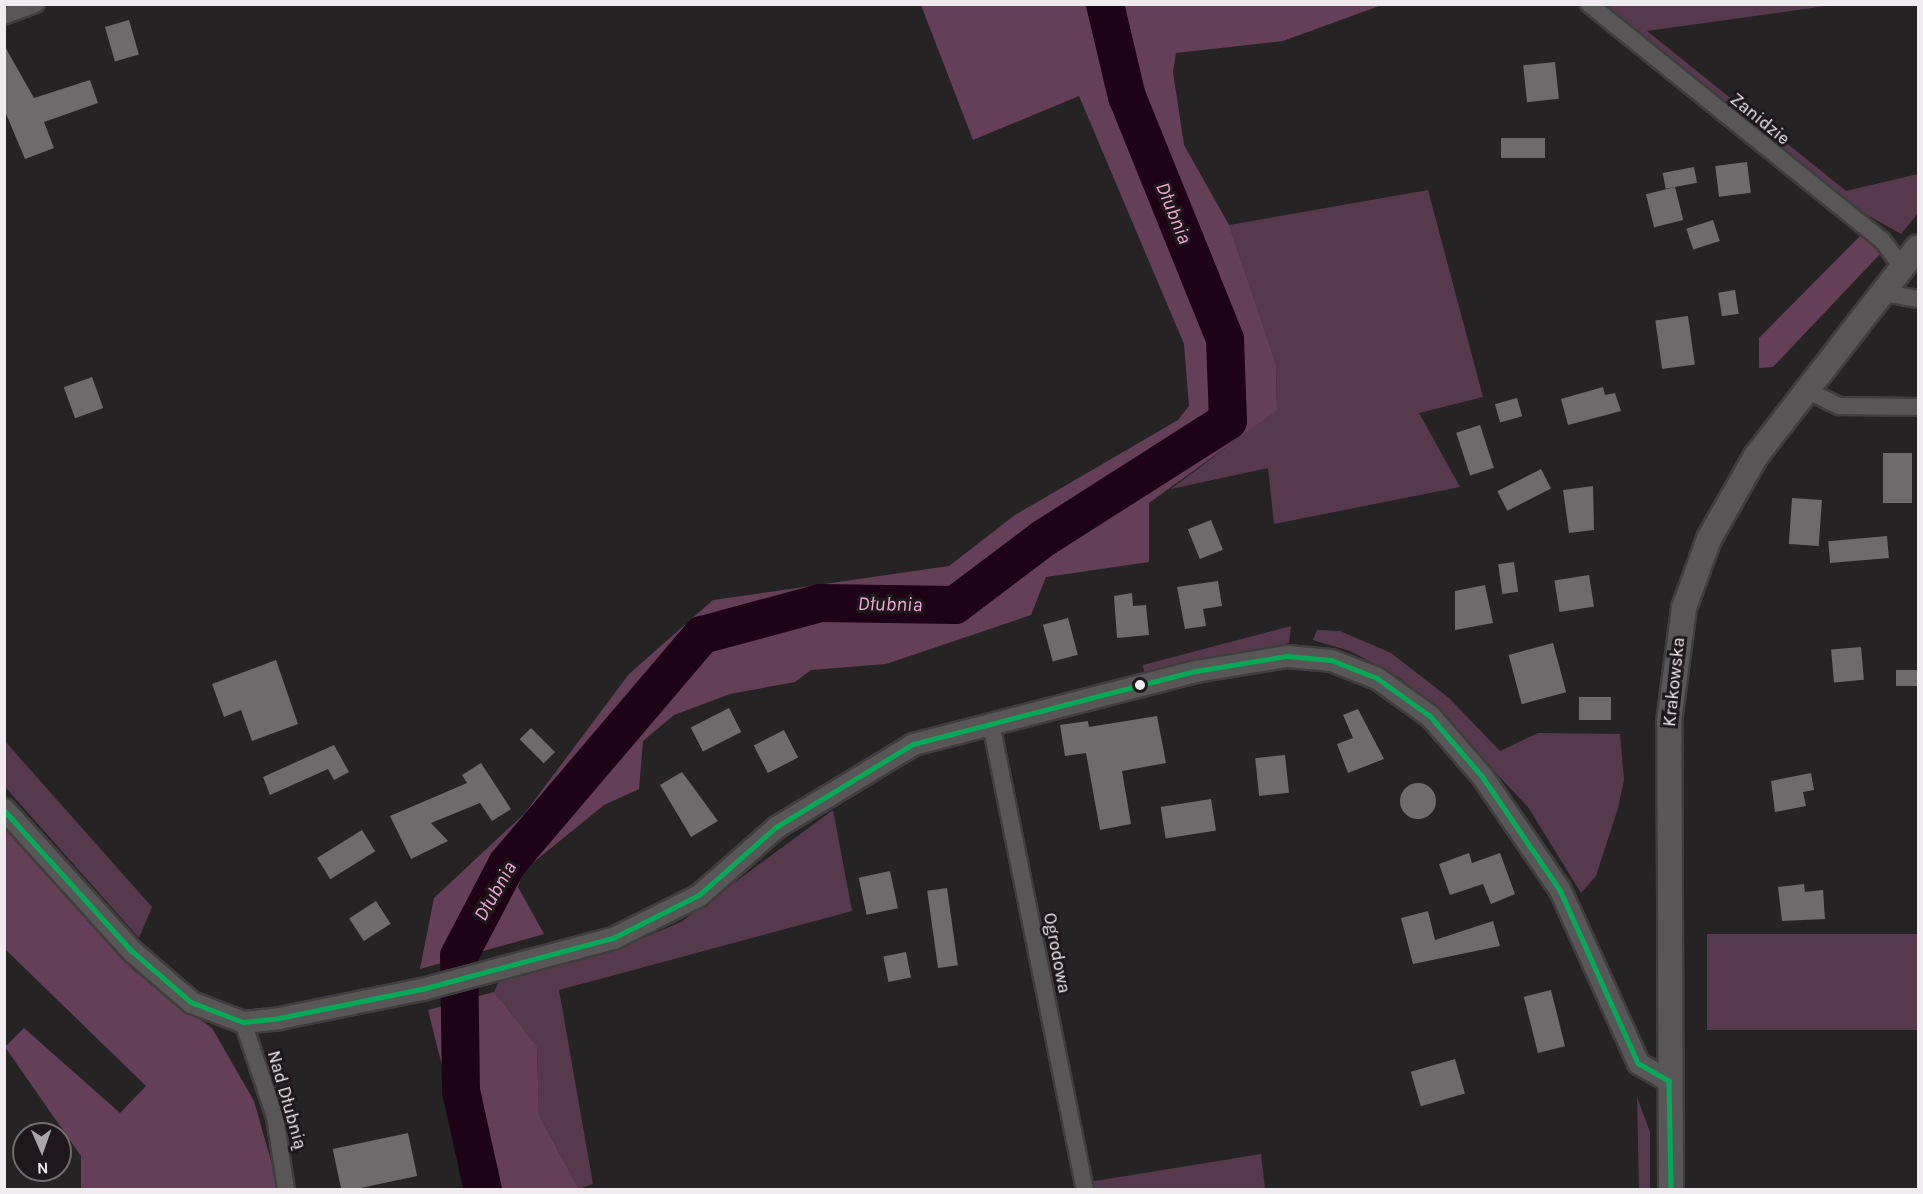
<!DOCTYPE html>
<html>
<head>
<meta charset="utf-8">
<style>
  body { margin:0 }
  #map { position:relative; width:1923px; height:1194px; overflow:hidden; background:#262325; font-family:Karla,sans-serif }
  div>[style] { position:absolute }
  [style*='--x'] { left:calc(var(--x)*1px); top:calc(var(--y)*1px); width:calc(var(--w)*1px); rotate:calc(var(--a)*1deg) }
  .green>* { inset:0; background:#57394d; transform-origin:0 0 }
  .forest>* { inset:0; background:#653f58 }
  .river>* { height:38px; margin:-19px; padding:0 19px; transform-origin:19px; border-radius:19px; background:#1e0316 }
  .building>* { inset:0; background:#6e6b6d; transform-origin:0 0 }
  .round { border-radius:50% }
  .roads { filter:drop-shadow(2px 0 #403d3f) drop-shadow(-2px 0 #403d3f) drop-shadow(0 2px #403d3f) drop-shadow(0 -2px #403d3f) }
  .minor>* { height:16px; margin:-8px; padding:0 8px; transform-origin:8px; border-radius:8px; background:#585657 }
  .tertiary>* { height:21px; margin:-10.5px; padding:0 10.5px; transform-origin:10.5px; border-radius:10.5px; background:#585657 }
  .secondary>* { height:24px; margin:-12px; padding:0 12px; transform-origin:12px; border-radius:12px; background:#585657 }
  .bus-1>* { height:4.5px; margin:-2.25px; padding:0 2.25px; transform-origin:2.25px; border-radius:2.25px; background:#06aa56 }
  .dots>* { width:16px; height:16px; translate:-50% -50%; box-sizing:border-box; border:3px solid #1e181c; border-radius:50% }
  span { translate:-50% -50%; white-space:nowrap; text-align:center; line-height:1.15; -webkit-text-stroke:6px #1e181c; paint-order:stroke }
  .street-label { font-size:18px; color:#efebee }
  .water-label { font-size:20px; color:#f1a9d8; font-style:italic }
  .frame { position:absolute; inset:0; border:6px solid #efebee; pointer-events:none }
  .north { position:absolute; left:12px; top:1122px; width:60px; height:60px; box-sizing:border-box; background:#1e181c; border:2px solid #726c70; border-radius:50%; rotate:178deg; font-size:16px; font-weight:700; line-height:24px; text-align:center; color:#efebee }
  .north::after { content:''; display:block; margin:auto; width:21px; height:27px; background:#a9a5a8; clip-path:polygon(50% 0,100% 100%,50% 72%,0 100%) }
</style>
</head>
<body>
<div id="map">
  <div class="green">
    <i style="clip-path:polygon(1605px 5px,1833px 5px,1647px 31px,1846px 191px,1918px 174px,1918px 213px,1901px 234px,1829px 193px)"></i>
    <i style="clip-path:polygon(1428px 190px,1483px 397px,1419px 413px,1460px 487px,1274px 524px,1268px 468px,1171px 489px,1277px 409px,1276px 364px,1229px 225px)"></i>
    <i style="clip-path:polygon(1291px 626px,1289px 643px,1144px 672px,1143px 665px)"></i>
    <i style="clip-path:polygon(1317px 630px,1340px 631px,1391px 653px,1449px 698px,1500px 751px,1538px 733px,1620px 734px,1624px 780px,1618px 808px,1596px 876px,1581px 893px,1528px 807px,1428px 701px,1399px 677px,1350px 651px,1313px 640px)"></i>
    <i style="clip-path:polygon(4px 740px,152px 907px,139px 938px,5px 787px)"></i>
    <i style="clip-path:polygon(833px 810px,852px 911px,559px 990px,593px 1184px,579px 1189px,539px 1115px,537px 1046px,494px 992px,499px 981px,612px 951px,681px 922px)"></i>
    <i style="left:1918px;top:934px;width:96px;height:211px;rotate:90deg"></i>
    <i style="clip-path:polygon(1637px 1097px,1650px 1132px,1650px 1189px,1639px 1189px)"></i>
    <i style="clip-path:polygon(1261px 1154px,1265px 1189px,1090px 1190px,1089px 1182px)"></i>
  </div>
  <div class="forest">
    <i style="clip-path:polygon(921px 5px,1382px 5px,1283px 41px,1176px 53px,1173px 72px,1184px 145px,1229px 225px,1276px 364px,1277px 410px,1149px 503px,1149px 562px,1046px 577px,1031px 615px,886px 664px,811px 670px,795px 682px,730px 694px,674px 715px,643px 741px,639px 789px,604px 805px,524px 870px,518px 887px,544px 934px,420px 969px,434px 898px,525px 813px,629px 674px,713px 600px,949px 566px,1015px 515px,1178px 420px,1189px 406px,1184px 344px,1079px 96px,973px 140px)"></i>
    <i style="clip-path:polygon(1861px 235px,1881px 253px,1773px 367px,1759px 368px,1759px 338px)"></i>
    <i style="clip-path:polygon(4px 825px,134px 971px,212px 1028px,254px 1101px,279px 1189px,81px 1189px,81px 1156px,5px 1047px,24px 1028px,120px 1113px,146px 1086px,5px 949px)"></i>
    <i style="clip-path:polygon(494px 992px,537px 1046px,539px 1115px,579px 1189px,473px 1189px,428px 1010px)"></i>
  </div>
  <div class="river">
    <i style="--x:483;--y:1190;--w:101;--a:-102.5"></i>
    <i style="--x:461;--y:1091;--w:135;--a:-90.8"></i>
    <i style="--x:459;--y:956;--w:104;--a:-62.4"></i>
    <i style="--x:507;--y:864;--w:301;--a:-49.6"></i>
    <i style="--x:702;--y:635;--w:123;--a:-15.1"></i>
    <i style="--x:821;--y:603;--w:134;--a:0.9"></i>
    <i style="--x:955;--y:605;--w:111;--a:-37"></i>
    <i style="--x:1044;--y:538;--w:218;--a:-32.5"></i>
    <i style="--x:1228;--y:421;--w:82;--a:-92.1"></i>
    <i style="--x:1225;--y:339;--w:261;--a:-112"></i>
    <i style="--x:1127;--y:97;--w:96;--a:-103.3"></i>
  </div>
  <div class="building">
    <i style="left:129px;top:20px;width:36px;height:25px;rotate:74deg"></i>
    <i style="clip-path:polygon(4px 45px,34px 98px,90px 80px,98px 103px,44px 122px,54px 148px,25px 159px,4px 109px)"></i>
    <i style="left:1555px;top:62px;width:37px;height:32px;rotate:84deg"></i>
    <i style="left:1545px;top:138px;width:20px;height:44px;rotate:90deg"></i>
    <i style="left:1747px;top:162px;width:31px;height:32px;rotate:83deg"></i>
    <i style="left:1694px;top:167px;width:16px;height:32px;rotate:79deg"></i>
    <i style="left:1675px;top:187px;width:34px;height:30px;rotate:76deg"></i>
    <i style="left:1713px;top:220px;width:22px;height:28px;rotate:72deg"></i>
    <i style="left:1735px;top:290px;width:24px;height:17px;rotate:81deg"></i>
    <i style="left:1688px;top:316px;width:49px;height:33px;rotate:82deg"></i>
    <i style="left:92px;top:377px;width:33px;height:30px;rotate:70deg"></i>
    <i style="clip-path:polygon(1603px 387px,1605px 395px,1615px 393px,1621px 411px,1568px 425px,1561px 399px)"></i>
    <i style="left:1517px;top:398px;width:19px;height:23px;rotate:74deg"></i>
    <i style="left:1480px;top:425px;width:45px;height:25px;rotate:72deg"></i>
    <i style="left:1883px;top:453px;width:29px;height:50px"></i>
    <i style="left:1541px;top:469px;width:22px;height:49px;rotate:63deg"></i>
    <i style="clip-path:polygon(1593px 486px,1594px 530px,1569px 533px,1563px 490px)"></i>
    <i style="left:1792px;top:498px;width:30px;height:46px;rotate:4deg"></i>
    <i style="left:1211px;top:520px;width:32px;height:25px;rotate:68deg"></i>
    <i style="left:1887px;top:536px;width:22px;height:59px;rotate:85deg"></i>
    <i style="left:1514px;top:562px;width:30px;height:16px;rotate:82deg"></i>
    <i style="left:1589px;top:575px;width:32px;height:35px;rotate:81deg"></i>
    <i style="clip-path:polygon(1218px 581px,1222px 606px,1203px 609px,1206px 626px,1185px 629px,1177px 587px)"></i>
    <i style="clip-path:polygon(1485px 585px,1493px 623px,1455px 630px,1455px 591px)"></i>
    <i style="clip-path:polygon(1132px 593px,1133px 606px,1146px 605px,1149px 635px,1117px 638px,1114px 596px)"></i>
    <i style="left:1068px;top:618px;width:38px;height:26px;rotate:75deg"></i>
    <i style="left:1553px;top:643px;width:51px;height:46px;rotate:75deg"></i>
    <i style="left:1861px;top:647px;width:33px;height:30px;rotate:85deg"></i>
    <i style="clip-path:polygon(276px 660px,298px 724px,252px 741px,241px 710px,224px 717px,212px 684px)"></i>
    <i style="left:1918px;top:670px;width:16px;height:22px;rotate:90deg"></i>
    <i style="left:1579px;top:697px;width:32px;height:23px"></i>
    <i style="left:729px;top:708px;width:27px;height:43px;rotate:63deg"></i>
    <i style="clip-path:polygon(1358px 709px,1384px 759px,1348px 773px,1337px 744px,1353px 738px,1343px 715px)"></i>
    <i style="clip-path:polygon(1157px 716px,1166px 763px,1122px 771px,1131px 824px,1100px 830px,1086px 753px,1065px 756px,1060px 725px,1088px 721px,1089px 727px)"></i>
    <i style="left:531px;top:728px;width:34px;height:16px;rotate:45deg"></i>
    <i style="left:784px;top:730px;width:31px;height:34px;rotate:63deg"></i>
    <i style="clip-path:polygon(334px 745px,349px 772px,334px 780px,328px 769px,270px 795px,263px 777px)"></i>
    <i style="left:1285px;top:755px;width:38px;height:30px;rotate:84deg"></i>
    <i style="clip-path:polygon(481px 763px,511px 809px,492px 821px,480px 803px,431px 823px,448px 841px,411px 859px,390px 816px,467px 783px,462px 775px)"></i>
    <i style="clip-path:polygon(682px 772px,718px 821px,691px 837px,660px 785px)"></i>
    <i style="clip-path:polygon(1811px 773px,1814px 790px,1803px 792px,1806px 806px,1775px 812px,1771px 781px)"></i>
    <i class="round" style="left:1400px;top:783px;width:36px;height:36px"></i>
    <i style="left:1211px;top:799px;width:32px;height:51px;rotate:81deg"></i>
    <i style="left:362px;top:830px;width:25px;height:53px;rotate:58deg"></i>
    <i style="clip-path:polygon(1469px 853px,1472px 863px,1500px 853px,1515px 894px,1491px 904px,1483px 884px,1450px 895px,1439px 864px)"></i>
    <i style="left:890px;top:871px;width:38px;height:32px;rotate:78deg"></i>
    <i style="clip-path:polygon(1804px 884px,1805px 892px,1823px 890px,1825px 919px,1782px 921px,1778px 887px)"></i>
    <i style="left:947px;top:888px;width:78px;height:20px;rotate:82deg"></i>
    <i style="left:376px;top:901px;width:27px;height:32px;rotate:57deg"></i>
    <i style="clip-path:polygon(1428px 911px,1435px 940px,1493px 921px,1500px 946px,1413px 964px,1401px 918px)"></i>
    <i style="left:906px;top:952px;width:26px;height:23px;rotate:79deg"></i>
    <i style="left:1551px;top:990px;width:58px;height:28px;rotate:76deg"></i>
    <i style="left:1455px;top:1059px;width:36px;height:46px;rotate:74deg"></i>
    <i style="left:408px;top:1133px;width:44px;height:77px;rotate:78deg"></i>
  </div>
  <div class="roads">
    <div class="minor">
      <i style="--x:1589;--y:4;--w:376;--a:38.9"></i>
      <i style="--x:1882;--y:240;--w:34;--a:54"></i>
      <i style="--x:4;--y:16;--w:34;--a:-21"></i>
      <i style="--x:1884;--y:293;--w:35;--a:10"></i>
      <i style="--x:1806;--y:390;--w:37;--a:26"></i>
      <i style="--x:1839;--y:406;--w:79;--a:0.7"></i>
      <i style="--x:991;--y:724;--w:475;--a:78.6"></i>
      <i style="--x:243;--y:1022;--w:100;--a:71.4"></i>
      <i style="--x:275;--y:1117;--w:74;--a:81.4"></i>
    </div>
    <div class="tertiary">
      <i style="--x:4;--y:809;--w:191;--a:48"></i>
      <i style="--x:132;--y:951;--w:78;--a:40.8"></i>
      <i style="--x:191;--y:1002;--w:56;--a:21"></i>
      <i style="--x:243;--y:1022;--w:36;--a:-6"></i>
      <i style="--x:279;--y:1018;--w:146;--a:-11.5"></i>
      <i style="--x:422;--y:989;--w:198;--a:-15"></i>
      <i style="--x:613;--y:938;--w:96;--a:-26.6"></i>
      <i style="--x:699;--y:895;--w:103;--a:-41.4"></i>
      <i style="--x:776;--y:827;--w:160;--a:-31.2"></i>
      <i style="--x:913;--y:744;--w:292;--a:-14.5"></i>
      <i style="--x:1196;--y:671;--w:92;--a:-9.4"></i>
      <i style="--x:1287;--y:656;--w:44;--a:5.2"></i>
      <i style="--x:1331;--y:660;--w:49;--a:21.4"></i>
      <i style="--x:1377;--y:678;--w:65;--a:35.6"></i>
      <i style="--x:1430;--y:716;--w:79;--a:49.1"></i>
      <i style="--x:1482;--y:776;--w:138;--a:55.6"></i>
      <i style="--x:1560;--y:890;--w:190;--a:65.7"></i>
      <i style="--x:1638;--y:1063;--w:36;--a:30"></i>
    </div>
    <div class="secondary">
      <i style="--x:1671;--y:1190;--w:468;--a:-90.2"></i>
      <i style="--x:1669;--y:722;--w:115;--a:-82.5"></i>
      <i style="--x:1684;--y:608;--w:73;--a:-70.1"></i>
      <i style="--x:1709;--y:539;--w:95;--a:-60.5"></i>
      <i style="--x:1756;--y:456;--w:264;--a:-52.2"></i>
    </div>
  </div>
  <div class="bus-1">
    <i style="--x:4;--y:810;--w:190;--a:47.8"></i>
    <i style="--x:132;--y:951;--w:78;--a:40.8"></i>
    <i style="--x:191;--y:1002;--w:56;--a:21"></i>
    <i style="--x:243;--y:1022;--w:36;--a:-6"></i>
    <i style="--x:279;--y:1018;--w:146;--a:-11.5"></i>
    <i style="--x:422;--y:989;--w:198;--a:-15"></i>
    <i style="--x:613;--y:938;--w:96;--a:-26.6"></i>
    <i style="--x:699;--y:895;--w:103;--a:-41.4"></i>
    <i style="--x:776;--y:827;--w:160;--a:-31.2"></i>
    <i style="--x:913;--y:744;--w:292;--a:-14.5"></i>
    <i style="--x:1196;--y:671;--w:92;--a:-9.4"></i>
    <i style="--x:1287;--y:656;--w:44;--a:5.2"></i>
    <i style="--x:1331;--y:660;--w:49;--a:21.4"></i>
    <i style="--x:1377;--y:678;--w:65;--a:35.6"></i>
    <i style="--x:1430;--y:716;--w:79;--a:49.1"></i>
    <i style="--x:1482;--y:776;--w:138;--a:55.6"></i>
    <i style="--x:1560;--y:890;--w:190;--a:65.7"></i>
    <i style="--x:1638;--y:1063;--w:36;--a:30"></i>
    <i style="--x:1669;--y:1081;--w:109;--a:88.9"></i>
  </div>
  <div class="dots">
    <i style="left:1140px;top:685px;background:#efebee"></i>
  </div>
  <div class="street-label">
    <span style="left:1760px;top:119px;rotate:39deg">Zanidzie</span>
    <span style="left:1674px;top:682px;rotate:-84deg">Krakowska</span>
    <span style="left:1057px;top:953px;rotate:79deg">Ogrodowa</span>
    <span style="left:287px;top:1100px;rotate:74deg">Nad Dłubnią</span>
  </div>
  <div class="water-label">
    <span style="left:1174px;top:213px;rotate:68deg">Dłubnia</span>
    <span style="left:890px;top:604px;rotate:1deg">Dłubnia</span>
    <span style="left:495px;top:891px;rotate:-60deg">Dłubnia</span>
  </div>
  <div class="frame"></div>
  <div class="north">N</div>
</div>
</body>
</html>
